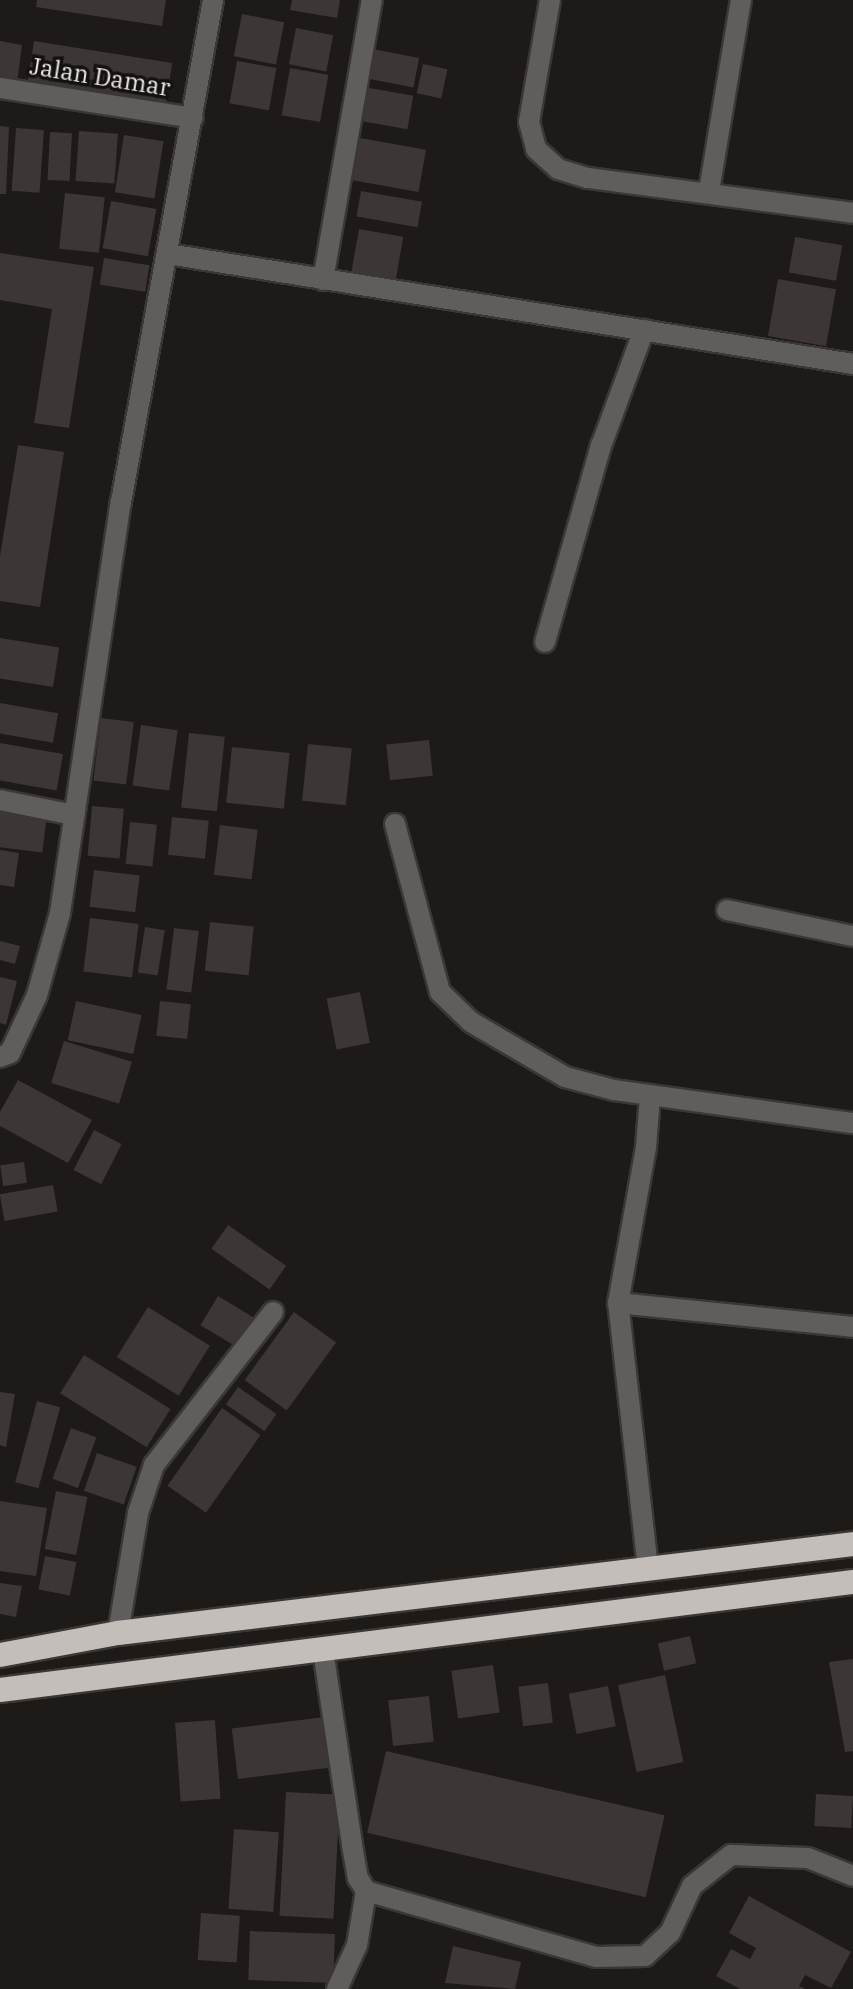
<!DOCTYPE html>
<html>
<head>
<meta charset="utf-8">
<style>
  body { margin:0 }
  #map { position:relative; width:853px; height:1989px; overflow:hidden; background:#1e1a18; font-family:"IBM Plex Serif",serif }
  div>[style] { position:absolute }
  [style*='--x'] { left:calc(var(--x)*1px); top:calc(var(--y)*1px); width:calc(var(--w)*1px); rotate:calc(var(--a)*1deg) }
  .building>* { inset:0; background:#3c3636; transform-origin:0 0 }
  .roads { filter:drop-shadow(2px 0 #3b3735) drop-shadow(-2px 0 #3b3735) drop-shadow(0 2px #3b3735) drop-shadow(0 -2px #3b3735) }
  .minor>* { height:20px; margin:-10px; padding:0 10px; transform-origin:10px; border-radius:10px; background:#605e5d }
  .highway>* { height:24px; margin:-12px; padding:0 12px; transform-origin:12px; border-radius:12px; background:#c3beba }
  span { translate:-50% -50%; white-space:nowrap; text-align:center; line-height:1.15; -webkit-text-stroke:7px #15110f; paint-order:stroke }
  .street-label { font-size:24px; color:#ebe8e7 }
</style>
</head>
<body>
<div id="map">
  <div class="building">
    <i style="clip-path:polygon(37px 0,166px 0,162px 26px,36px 7px)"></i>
    <i style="clip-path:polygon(292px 0,340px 0,337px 18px,290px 10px)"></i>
    <i style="left:242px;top:14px;width:43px;height:43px;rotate:11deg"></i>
    <i style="left:296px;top:28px;width:38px;height:37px;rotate:11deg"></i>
    <i style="clip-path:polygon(0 41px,22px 45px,17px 83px,0 80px)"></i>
    <i style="left:34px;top:41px;width:140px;height:46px;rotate:9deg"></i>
    <i style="left:373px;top:49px;width:47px;height:30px;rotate:11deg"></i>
    <i style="left:237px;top:61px;width:40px;height:43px;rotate:10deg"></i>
    <i style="left:423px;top:64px;width:25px;height:30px;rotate:12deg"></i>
    <i style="left:290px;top:68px;width:39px;height:48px;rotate:10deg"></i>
    <i style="left:364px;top:87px;width:50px;height:34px;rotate:10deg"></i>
    <i style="clip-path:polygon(0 126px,9px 127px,6px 194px,0 194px)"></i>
    <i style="left:16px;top:128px;width:28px;height:63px;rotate:4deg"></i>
    <i style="left:79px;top:131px;width:39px;height:50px;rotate:4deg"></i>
    <i style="left:50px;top:132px;width:22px;height:48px;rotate:3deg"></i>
    <i style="left:124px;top:135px;width:40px;height:58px;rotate:9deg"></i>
    <i style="left:360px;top:138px;width:67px;height:43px;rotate:10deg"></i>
    <i style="left:361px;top:191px;width:62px;height:26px;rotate:10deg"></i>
    <i style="left:65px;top:193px;width:40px;height:56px;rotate:6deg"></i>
    <i style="left:111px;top:201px;width:46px;height:48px;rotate:10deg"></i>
    <i style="left:359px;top:229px;width:45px;height:48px;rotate:10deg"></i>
    <i style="left:795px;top:237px;width:48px;height:36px;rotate:10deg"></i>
    <i style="clip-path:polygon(0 253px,94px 267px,69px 428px,34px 423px,52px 309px,0 300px)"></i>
    <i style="left:104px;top:258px;width:46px;height:27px;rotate:9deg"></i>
    <i style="left:778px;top:279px;width:59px;height:58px;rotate:10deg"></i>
    <i style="clip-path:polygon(18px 445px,64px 452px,40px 607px,0 601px,0 556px)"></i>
    <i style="left:0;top:638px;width:60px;height:40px;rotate:9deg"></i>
    <i style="left:0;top:703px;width:59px;height:30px;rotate:10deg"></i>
    <i style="left:101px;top:718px;width:33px;height:63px;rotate:7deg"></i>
    <i style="left:141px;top:725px;width:37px;height:61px;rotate:8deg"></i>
    <i style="left:189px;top:733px;width:36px;height:75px;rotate:6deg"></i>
    <i style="left:429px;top:740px;width:36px;height:43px;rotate:84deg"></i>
    <i style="left:0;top:743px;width:64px;height:37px;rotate:10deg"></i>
    <i style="left:308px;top:744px;width:44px;height:57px;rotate:6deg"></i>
    <i style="left:232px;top:747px;width:58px;height:56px;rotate:6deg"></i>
    <i style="left:92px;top:806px;width:32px;height:50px;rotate:5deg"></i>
    <i style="left:0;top:812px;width:47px;height:35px;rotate:7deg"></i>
    <i style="left:172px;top:817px;width:37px;height:38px;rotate:6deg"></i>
    <i style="left:130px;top:822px;width:27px;height:42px;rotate:6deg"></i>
    <i style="left:220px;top:825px;width:38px;height:50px;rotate:7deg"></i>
    <i style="clip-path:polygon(0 850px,19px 853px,14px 887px,0 885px)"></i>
    <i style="left:94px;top:870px;width:46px;height:37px;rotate:7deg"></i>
    <i style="left:90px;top:918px;width:49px;height:54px;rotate:7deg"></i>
    <i style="left:210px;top:922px;width:44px;height:49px;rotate:6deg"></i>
    <i style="left:145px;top:927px;width:20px;height:46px;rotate:9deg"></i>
    <i style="left:174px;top:928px;width:25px;height:62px;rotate:7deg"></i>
    <i style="clip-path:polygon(0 941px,20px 946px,15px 964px,0 960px)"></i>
    <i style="clip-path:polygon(0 977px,17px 981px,6px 1025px,0 1023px)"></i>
    <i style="left:360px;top:992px;width:52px;height:34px;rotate:79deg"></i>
    <i style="left:76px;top:1001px;width:67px;height:40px;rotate:12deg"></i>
    <i style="left:160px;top:1001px;width:31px;height:35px;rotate:6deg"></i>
    <i style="left:64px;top:1041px;width:71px;height:44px;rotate:17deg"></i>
    <i style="clip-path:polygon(18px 1080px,92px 1120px,68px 1163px,0 1126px,0 1112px)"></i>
    <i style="left:94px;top:1130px;width:31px;height:45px;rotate:27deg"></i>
    <i style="left:24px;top:1162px;width:21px;height:24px;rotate:82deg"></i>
    <i style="left:53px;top:1185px;width:27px;height:54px;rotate:80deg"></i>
    <i style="left:228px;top:1225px;width:71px;height:29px;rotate:35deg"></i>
    <i style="left:218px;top:1296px;width:42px;height:34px;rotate:31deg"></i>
    <i style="left:148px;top:1307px;width:73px;height:59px;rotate:32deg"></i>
    <i style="left:294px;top:1312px;width:52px;height:84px;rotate:36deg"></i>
    <i style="left:84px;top:1355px;width:102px;height:45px;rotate:32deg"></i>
    <i style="left:238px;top:1387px;width:47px;height:21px;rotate:35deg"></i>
    <i style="clip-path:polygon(0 1392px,15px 1394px,6px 1447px,0 1445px)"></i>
    <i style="left:37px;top:1401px;width:24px;height:84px;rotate:15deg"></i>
    <i style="left:222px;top:1408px;width:47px;height:95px;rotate:35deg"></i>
    <i style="left:71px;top:1428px;width:27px;height:54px;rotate:20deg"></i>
    <i style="left:97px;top:1453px;width:42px;height:40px;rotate:19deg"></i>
    <i style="left:56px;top:1491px;width:32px;height:59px;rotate:11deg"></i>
    <i style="clip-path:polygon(0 1501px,47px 1508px,36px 1576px,0 1571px)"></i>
    <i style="left:45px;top:1556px;width:32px;height:34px;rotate:11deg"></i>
    <i style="clip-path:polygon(0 1583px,22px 1586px,16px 1617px,0 1614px)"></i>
    <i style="left:690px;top:1636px;width:28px;height:33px;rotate:77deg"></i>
    <i style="clip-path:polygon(853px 1659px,853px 1751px,845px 1752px,829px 1662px)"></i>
    <i style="left:493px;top:1665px;width:48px;height:42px;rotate:82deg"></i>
    <i style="left:665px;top:1675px;width:89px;height:48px;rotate:78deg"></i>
    <i style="left:548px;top:1683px;width:40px;height:30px;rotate:83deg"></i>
    <i style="left:608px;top:1686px;width:41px;height:40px;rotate:79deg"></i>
    <i style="left:429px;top:1696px;width:46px;height:41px;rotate:84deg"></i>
    <i style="left:325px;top:1717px;width:51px;height:94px;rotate:83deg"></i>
    <i style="left:215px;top:1720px;width:79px;height:40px;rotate:86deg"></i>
    <i style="left:386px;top:1751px;width:286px;height:84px;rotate:13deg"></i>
    <i style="left:286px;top:1792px;width:54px;height:124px;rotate:3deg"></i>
    <i style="left:816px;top:1794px;width:37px;height:32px;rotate:3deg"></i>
    <i style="left:234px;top:1829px;width:45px;height:80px;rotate:4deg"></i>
    <i style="clip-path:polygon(749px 1896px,851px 1952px,831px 1988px,805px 1975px,799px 1986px,805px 1989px,740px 1989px,716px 1976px,731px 1949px,750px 1959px,756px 1948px,729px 1933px)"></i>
    <i style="left:201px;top:1913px;width:39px;height:47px;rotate:4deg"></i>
    <i style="left:250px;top:1931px;width:85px;height:49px;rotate:2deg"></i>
    <i style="clip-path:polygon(453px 1946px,521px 1962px,515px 1989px,445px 1983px)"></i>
  </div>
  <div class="roads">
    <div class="minor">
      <i style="--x:550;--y:0;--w:124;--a:99.8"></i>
      <i style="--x:529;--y:122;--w:28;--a:75"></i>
      <i style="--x:536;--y:149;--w:30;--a:42"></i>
      <i style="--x:558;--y:169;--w:31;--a:17"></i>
      <i style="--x:588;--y:178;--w:267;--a:7.5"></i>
      <i style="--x:0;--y:88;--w:195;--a:8.8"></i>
      <i style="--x:709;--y:191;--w:194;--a:-80.5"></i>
      <i style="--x:168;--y:254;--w:694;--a:9.12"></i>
      <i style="--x:323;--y:280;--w:284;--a:-80.1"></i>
      <i style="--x:545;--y:642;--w:204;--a:-74.1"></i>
      <i style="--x:601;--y:446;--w:124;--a:-69.7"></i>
      <i style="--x:0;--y:800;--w:76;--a:11.5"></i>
      <i style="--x:395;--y:824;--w:174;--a:75"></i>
      <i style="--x:440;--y:992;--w:43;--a:44.1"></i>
      <i style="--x:471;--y:1022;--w:109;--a:30.3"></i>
      <i style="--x:565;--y:1077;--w:51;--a:14.9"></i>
      <i style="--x:614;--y:1090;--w:241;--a:7.9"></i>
      <i style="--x:727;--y:910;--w:129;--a:11.7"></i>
      <i style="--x:0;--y:1057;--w:11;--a:-22"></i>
      <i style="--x:10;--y:1053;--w:64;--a:-65"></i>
      <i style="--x:37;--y:995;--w:85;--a:-74.3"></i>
      <i style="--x:60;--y:913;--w:416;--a:-81.6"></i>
      <i style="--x:121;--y:502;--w:510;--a:-79.61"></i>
      <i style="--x:618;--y:1303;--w:236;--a:5.8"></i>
      <i style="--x:648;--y:1569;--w:268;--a:-96.4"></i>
      <i style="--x:618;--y:1303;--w:158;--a:-79.8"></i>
      <i style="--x:646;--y:1147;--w:51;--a:-85.5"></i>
      <i style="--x:118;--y:1633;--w:122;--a:-80.5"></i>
      <i style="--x:138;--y:1513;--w:51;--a:-71.6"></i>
      <i style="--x:154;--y:1465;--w:194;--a:-52.1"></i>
      <i style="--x:323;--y:1650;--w:197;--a:81.5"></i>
      <i style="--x:352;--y:1845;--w:34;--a:80"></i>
      <i style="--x:358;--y:1878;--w:15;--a:58"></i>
      <i style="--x:366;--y:1891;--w:239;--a:16"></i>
      <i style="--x:596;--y:1957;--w:49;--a:-1.2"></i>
      <i style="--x:645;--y:1956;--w:34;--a:-43"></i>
      <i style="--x:670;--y:1933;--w:52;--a:-64.9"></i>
      <i style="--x:692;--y:1886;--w:50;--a:-38.5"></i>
      <i style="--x:731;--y:1855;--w:77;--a:2.2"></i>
      <i style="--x:808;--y:1858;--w:48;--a:21.8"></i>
      <i style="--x:337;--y:1989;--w:48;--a:-65.6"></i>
      <i style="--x:357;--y:1945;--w:55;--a:-80.5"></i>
    </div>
    <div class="highway">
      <i style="--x:0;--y:1655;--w:120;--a:-10.6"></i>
      <i style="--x:118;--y:1633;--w:740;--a:-6.9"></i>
      <i style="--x:0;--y:1690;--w:860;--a:-7.22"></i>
    </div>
  </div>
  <div class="street-label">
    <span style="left:100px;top:77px;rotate:9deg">Jalan Damar</span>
  </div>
</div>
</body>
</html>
